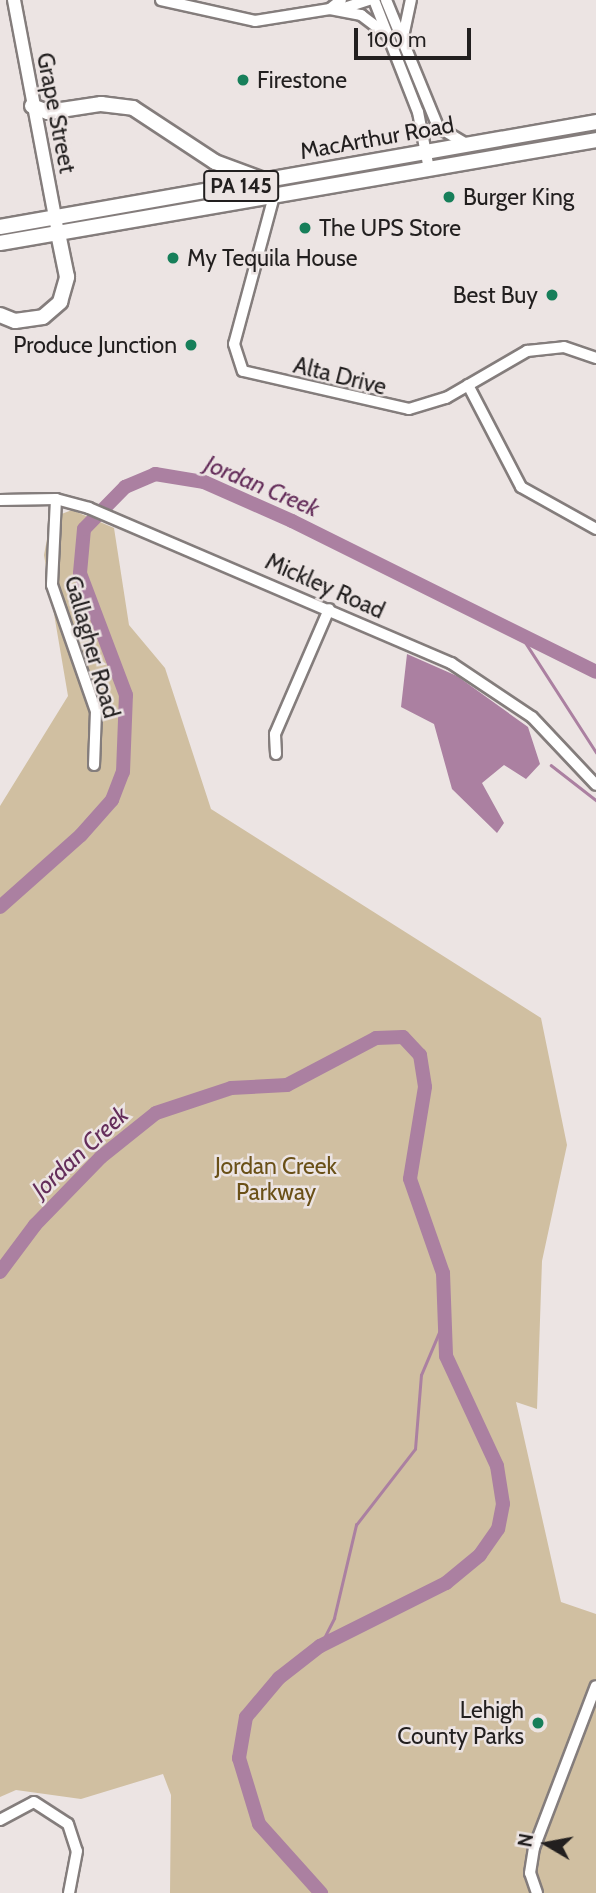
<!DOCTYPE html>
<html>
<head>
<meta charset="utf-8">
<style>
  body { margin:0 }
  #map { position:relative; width:596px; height:1893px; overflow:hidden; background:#ece4e3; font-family:Cabin,sans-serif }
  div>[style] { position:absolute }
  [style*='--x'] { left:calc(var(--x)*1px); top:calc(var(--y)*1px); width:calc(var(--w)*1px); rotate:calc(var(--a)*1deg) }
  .green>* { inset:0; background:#d0bfa1 }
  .water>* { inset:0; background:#ab80a1 }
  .stream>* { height:2.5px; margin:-1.25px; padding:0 1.25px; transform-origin:1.25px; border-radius:1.25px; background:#ab80a1 }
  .river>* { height:14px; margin:-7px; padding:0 7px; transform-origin:7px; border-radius:7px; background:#ab80a1 }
  .roads { filter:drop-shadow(2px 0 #847d7c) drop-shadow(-2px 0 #847d7c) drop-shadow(0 2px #847d7c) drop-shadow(0 -2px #847d7c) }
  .minor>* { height:10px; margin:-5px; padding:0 5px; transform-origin:5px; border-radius:5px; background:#fff }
  .major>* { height:12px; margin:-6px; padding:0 6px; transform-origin:6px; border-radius:6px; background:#fff }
  .highway>* { height:14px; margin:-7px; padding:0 7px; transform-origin:7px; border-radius:7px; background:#fff }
  .dots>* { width:19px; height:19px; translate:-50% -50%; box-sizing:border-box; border:4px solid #ece4e3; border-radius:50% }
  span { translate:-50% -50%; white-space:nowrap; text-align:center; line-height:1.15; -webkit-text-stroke:5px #ece4e3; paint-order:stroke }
  .shield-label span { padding:2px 5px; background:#ece4e3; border:2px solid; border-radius:5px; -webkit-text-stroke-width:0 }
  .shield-label { font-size:21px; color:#221f1f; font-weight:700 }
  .poi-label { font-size:23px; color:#221f1f }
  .left { translate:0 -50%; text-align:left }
  .right { translate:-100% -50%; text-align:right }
  .street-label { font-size:23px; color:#221f1f }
  .park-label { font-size:23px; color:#6a5017 }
  .water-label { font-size:24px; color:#642d5a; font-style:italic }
  .north { position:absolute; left:512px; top:1809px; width:70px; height:70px; -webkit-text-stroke:5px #ece4e3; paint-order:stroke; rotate:280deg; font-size:19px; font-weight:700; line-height:28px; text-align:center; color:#221f1f }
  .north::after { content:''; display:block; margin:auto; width:24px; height:32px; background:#221f1f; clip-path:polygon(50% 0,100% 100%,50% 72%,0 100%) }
  .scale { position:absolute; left:354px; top:28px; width:117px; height:32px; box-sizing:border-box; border:4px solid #221f1f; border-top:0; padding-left:9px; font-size:21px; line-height:24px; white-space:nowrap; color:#221f1f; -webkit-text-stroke:5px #ece4e3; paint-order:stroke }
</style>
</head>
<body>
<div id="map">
  <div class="green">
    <i style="clip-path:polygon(72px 510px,114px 528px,129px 625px,165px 668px,211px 809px,541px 1018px,567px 1145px,542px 1261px,537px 1409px,516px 1402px,561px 1602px,596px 1614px,596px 1893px,170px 1893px,171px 1795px,163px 1774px,81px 1799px,16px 1790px,0 1797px,0 806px,68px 696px,44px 555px,51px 518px)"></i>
  </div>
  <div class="water">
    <i style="clip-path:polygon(407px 654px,457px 676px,528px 727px,540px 764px,526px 779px,504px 765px,482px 783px,504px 823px,497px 833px,452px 789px,434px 724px,401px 707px)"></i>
  </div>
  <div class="stream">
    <i style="--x:522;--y:637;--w:137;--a:57.2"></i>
    <i style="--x:551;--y:765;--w:57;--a:37.9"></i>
    <i style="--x:320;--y:1646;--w:31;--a:-63"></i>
    <i style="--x:334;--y:1618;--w:96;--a:-76.7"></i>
    <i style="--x:356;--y:1525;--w:96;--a:-52.2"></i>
    <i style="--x:415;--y:1449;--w:74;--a:-85.4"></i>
    <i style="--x:421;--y:1375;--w:56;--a:-67.1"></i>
  </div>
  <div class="river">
    <i style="--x:0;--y:907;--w:108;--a:-41.6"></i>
    <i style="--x:81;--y:835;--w:47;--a:-48.5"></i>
    <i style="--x:112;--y:800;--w:30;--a:-69"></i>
    <i style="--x:123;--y:772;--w:77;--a:-87.8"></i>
    <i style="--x:126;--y:695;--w:130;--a:-110.7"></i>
    <i style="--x:80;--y:573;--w:44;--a:-84.8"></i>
    <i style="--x:84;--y:529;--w:59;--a:-45.7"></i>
    <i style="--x:125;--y:487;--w:33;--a:-23"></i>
    <i style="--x:155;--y:474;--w:50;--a:9.3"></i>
    <i style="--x:204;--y:482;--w:96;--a:23.9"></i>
    <i style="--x:292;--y:521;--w:339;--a:26.4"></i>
    <i style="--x:0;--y:1272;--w:59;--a:-53.3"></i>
    <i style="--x:35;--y:1225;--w:95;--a:-45.9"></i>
    <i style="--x:101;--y:1157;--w:70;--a:-38.7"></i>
    <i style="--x:156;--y:1113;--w:79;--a:-18.4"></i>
    <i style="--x:231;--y:1088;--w:56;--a:-3.1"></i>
    <i style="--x:287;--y:1085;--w:101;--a:-27.8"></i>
    <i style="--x:376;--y:1038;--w:27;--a:-2"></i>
    <i style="--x:403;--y:1037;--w:25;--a:47"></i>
    <i style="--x:420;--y:1055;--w:32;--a:81"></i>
    <i style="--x:425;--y:1087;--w:93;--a:99.3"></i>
    <i style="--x:410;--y:1179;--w:100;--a:70.7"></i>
    <i style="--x:443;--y:1273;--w:83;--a:87.9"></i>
    <i style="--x:446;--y:1356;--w:121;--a:65.1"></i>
    <i style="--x:497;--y:1466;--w:38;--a:81"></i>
    <i style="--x:503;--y:1504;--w:25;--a:101"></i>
    <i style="--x:498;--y:1529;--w:32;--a:125"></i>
    <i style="--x:480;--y:1555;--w:44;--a:140.5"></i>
    <i style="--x:446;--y:1583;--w:141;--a:153.4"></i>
    <i style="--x:320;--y:1646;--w:52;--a:142"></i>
    <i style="--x:279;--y:1678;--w:51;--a:130.2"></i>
    <i style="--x:246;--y:1717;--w:42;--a:99.7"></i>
    <i style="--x:239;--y:1758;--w:69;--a:73.1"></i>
    <i style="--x:259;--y:1824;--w:93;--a:48.1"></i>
  </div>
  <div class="roads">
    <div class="minor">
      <i style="--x:161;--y:0;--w:96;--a:12.6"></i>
      <i style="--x:255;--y:21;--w:76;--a:-9.1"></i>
      <i style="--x:330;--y:9;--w:32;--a:11"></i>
      <i style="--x:361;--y:15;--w:31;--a:37"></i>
      <i style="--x:374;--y:0;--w:120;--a:68.6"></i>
      <i style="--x:418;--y:112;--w:58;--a:79.1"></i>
      <i style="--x:386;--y:0;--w:137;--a:67.7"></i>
      <i style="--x:438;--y:127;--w:35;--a:31"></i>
      <i style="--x:330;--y:9;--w:14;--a:-39"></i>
      <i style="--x:338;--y:10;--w:33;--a:-18"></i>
      <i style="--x:403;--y:37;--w:38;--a:-78"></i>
      <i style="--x:274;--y:196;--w:153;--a:105.1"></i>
      <i style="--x:234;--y:344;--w:28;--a:72"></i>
      <i style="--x:243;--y:371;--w:170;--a:12.9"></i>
      <i style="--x:409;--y:409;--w:39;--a:-17"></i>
      <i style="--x:446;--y:398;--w:94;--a:-30.1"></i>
      <i style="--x:527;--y:351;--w:37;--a:-6"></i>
      <i style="--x:564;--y:347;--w:34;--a:19"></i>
      <i style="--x:468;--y:385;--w:115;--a:62.5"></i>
      <i style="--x:521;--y:487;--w:86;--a:29.2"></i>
      <i style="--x:56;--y:499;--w:86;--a:92.7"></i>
      <i style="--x:52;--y:585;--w:133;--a:70.8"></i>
      <i style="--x:96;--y:711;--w:54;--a:92.1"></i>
      <i style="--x:0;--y:500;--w:56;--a:-1"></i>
      <i style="--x:56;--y:499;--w:34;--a:15"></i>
      <i style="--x:89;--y:508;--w:394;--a:23.2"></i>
      <i style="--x:451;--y:663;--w:97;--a:33.7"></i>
      <i style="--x:532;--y:717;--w:93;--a:46.7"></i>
      <i style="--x:276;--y:754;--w:20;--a:-93"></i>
      <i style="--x:275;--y:734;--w:136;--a:-66.6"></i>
      <i style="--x:0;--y:1820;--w:38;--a:-28"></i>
      <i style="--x:34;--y:1802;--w:40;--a:32.9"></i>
      <i style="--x:68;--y:1824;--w:28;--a:72"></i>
      <i style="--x:77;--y:1851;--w:43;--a:100.8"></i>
      <i style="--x:537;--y:1893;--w:21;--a:-109"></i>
      <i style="--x:530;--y:1873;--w:25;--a:-81"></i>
      <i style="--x:534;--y:1848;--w:173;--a:-69.1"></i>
    </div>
    <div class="major">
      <i style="--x:14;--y:0;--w:237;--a:79.3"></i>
    </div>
    <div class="highway">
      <i style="--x:32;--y:106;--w:17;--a:21"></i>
      <i style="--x:48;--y:112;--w:54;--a:-8.6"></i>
      <i style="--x:101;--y:104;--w:32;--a:7"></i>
      <i style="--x:133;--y:108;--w:98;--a:33.4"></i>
      <i style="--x:215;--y:162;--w:49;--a:20.3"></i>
      <i style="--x:0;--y:227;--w:605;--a:-9.99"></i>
      <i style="--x:0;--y:243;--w:605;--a:-9.8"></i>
      <i style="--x:0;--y:315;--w:16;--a:22"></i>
      <i style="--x:15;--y:321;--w:28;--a:-8"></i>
      <i style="--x:43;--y:317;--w:23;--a:-41"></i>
      <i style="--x:60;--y:302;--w:26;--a:-74"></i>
      <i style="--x:67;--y:277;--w:45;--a:-101.6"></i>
    </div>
  </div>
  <div class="dots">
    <i style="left:243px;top:80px;background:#177f5a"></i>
    <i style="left:449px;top:197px;background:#177f5a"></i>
    <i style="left:305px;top:228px;background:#177f5a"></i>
    <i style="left:173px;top:258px;background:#177f5a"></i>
    <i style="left:552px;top:295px;background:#177f5a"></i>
    <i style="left:191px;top:345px;background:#177f5a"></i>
    <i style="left:538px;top:1723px;background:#177f5a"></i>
  </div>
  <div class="shield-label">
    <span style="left:241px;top:186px">PA 145</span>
  </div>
  <div class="poi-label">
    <span class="left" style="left:257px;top:80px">Firestone</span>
    <span class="left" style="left:463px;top:197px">Burger King</span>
    <span class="left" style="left:319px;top:228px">The UPS Store</span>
    <span class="left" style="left:187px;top:258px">My Tequila House</span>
    <span class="right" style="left:538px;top:295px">Best Buy</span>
    <span class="right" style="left:177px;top:345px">Produce Junction</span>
    <span class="right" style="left:524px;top:1723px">Lehigh<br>County Parks</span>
  </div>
  <div class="street-label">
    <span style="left:56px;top:113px;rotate:79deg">Grape Street</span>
    <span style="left:377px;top:138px;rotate:-10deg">MacArthur Road</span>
    <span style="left:340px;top:376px;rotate:14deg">Alta Drive</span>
    <span style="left:325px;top:586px;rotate:24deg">Mickley Road</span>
    <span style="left:92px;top:647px;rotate:74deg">Gallagher Road</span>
  </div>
  <div class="park-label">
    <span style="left:276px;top:1179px">Jordan Creek<br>Parkway</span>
  </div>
  <div class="water-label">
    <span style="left:262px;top:486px;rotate:23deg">Jordan Creek</span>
    <span style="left:80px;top:1152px;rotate:-43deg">Jordan Creek</span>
  </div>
  <div class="north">N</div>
  <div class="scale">100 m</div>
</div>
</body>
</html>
